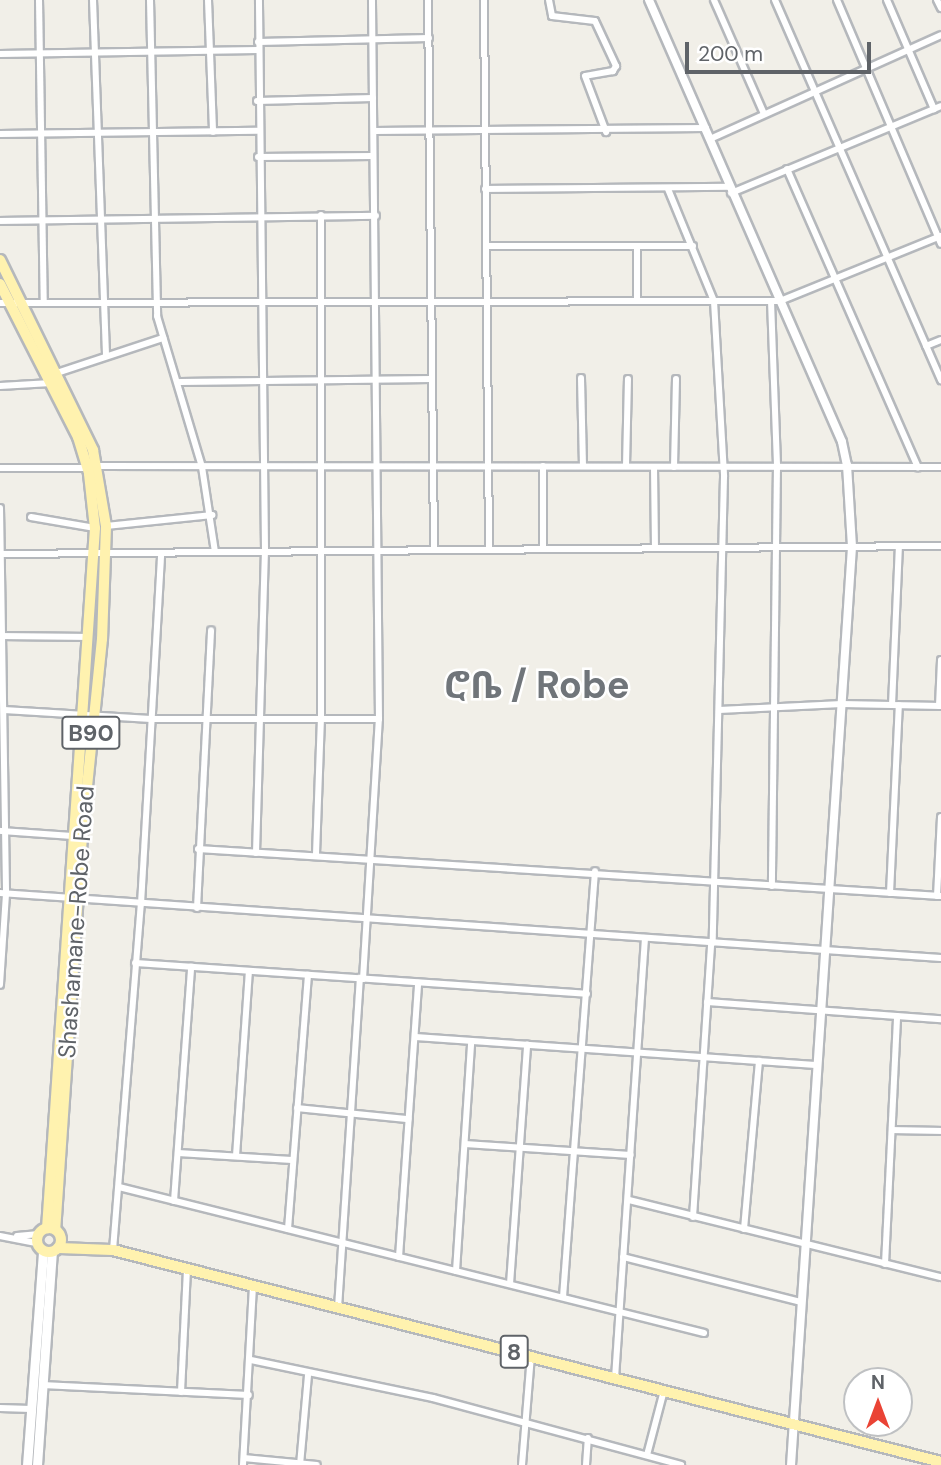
<!DOCTYPE html>
<html>
<head>
<meta charset="utf-8">
<style>
  body { margin:0 }
  #map { position:relative; width:941px; height:1465px; overflow:hidden; background:#f1efe8; font-family:"DM Sans","Noto Sans Ethiopic",sans-serif }
  div>[style] { position:absolute }
  [style*='--x'] { left:calc(var(--x)*1px); top:calc(var(--y)*1px); width:calc(var(--w)*1px); rotate:calc(var(--a)*1deg) }
  .roads { filter:drop-shadow(2px 0 #b5b8bc) drop-shadow(-2px 0 #b5b8bc) drop-shadow(0 2px #b5b8bc) drop-shadow(0 -2px #b5b8bc) }
  .minor>* { height:6px; margin:-3px; padding:0 3px; transform-origin:3px; border-radius:3px; background:#fff }
  .tertiary>* { height:8px; margin:-4px; padding:0 4px; transform-origin:4px; border-radius:4px; background:#fff }
  .secondary>* { height:9px; margin:-4.5px; padding:0 4.5px; transform-origin:4.5px; border-radius:4.5px; background:#fff }
  .primary>* { height:10px; margin:-5px; padding:0 5px; transform-origin:5px; border-radius:5px; background:#fff2af }
  .primary>.ring { margin:-5px; padding:0; box-sizing:content-box; background:none; border:10px solid #fff2af; border-radius:50% }
  span { translate:-50% -50%; white-space:nowrap; text-align:center; line-height:1.15; -webkit-text-stroke:5px #fff; paint-order:stroke }
  .shield-label span { padding:2px 5px; background:#fff; border:2px solid; border-radius:5px; -webkit-text-stroke-width:0 }
  .shield-label { font-size:23px; color:#5f6368; font-weight:700 }
  .street-label { font-size:24px; color:#5f6368 }
  .town-label { font-size:38px; color:#70757a; font-weight:700 }
  .north { position:absolute; left:843px; top:1367px; width:70px; height:70px; box-sizing:border-box; background:#fff; border:2px solid #bfc1c3; border-radius:50%; rotate:0deg; font-size:19px; font-weight:700; line-height:28px; text-align:center; color:#5f6368 }
  .north::after { content:''; display:block; margin:auto; width:24px; height:32px; background:#ea4335; clip-path:polygon(50% 0,100% 100%,50% 72%,0 100%) }
  .scale { position:absolute; left:685px; top:42px; width:186px; height:32px; box-sizing:border-box; border:4px solid #5f6368; border-top:0; padding-left:9px; font-size:21px; line-height:24px; white-space:nowrap; color:#5f6368; -webkit-text-stroke:5px #fff; paint-order:stroke }
</style>
</head>
<body>
<div id="map">
  <div class="roads">
    <div class="minor">
      <i style="--x:39;--y:0;--w:303;--a:89.1"></i>
      <i style="--x:93;--y:0;--w:356;--a:87.9"></i>
      <i style="--x:150;--y:0;--w:316;--a:88.7"></i>
      <i style="--x:157;--y:316;--w:158;--a:73.4"></i>
      <i style="--x:202;--y:467;--w:86;--a:81.3"></i>
      <i style="--x:208;--y:0;--w:132;--a:87.8"></i>
      <i style="--x:428;--y:0;--w:549;--a:89.37"></i>
      <i style="--x:484;--y:0;--w:548;--a:89.48"></i>
      <i style="--x:549;--y:0;--w:16;--a:79"></i>
      <i style="--x:552;--y:16;--w:43;--a:6.6"></i>
      <i style="--x:595;--y:21;--w:50;--a:65"></i>
      <i style="--x:616;--y:66;--w:6;--a:121"></i>
      <i style="--x:613;--y:71;--w:28;--a:170"></i>
      <i style="--x:585;--y:76;--w:60;--a:69.4"></i>
      <i style="--x:714;--y:0;--w:124;--a:66.3"></i>
      <i style="--x:775;--y:0;--w:415;--a:66.4"></i>
      <i style="--x:837;--y:0;--w:265;--a:66.9"></i>
      <i style="--x:887;--y:0;--w:119;--a:66.7"></i>
      <i style="--x:937;--y:0;--w:9;--a:63"></i>
      <i style="--x:258;--y:42;--w:171;--a:-1.3"></i>
      <i style="--x:0;--y:54;--w:258;--a:-0.9"></i>
      <i style="--x:257;--y:101;--w:116;--a:-1.5"></i>
      <i style="--x:374;--y:131;--w:332;--a:-0.5"></i>
      <i style="--x:0;--y:134;--w:257;--a:-0.7"></i>
      <i style="--x:710;--y:139;--w:253;--a:-24.2"></i>
      <i style="--x:258;--y:157;--w:115;--a:-0.5"></i>
      <i style="--x:787;--y:169;--w:326;--a:66.3"></i>
      <i style="--x:485;--y:189;--w:244;--a:-0.5"></i>
      <i style="--x:668;--y:189;--w:121;--a:67.7"></i>
      <i style="--x:714;--y:301;--w:176;--a:86.7"></i>
      <i style="--x:724;--y:477;--w:466;--a:91.4"></i>
      <i style="--x:731;--y:193;--w:227;--a:-22.5"></i>
      <i style="--x:0;--y:221;--w:376;--a:-0.8"></i>
      <i style="--x:486;--y:246;--w:207;--a:0"></i>
      <i style="--x:637;--y:246;--w:55;--a:90"></i>
      <i style="--x:771;--y:301;--w:164;--a:87.9"></i>
      <i style="--x:777;--y:465;--w:421;--a:90.7"></i>
      <i style="--x:0;--y:303;--w:780;--a:-0.15"></i>
      <i style="--x:780;--y:301;--w:174;--a:-22"></i>
      <i style="--x:926;--y:346;--w:16;--a:-22"></i>
      <i style="--x:57;--y:373;--w:112;--a:-18.3"></i>
      <i style="--x:581;--y:378;--w:88;--a:88.7"></i>
      <i style="--x:180;--y:382;--w:251;--a:-0.7"></i>
      <i style="--x:0;--y:386;--w:51;--a:-3.4"></i>
      <i style="--x:97;--y:466;--w:844;--a:0.07"></i>
      <i style="--x:543;--y:466;--w:82;--a:90"></i>
      <i style="--x:626;--y:466;--w:87;--a:-88.7"></i>
      <i style="--x:654;--y:467;--w:80;--a:89.3"></i>
      <i style="--x:674;--y:467;--w:88;--a:-88.7"></i>
      <i style="--x:0;--y:468;--w:88;--a:0"></i>
      <i style="--x:0;--y:508;--w:386;--a:89.1"></i>
      <i style="--x:6;--y:894;--w:91;--a:93.8"></i>
      <i style="--x:31;--y:517;--w:65;--a:9.8"></i>
      <i style="--x:106;--y:526;--w:107;--a:-5.9"></i>
      <i style="--x:0;--y:554;--w:941;--a:-0.49"></i>
      <i style="--x:2;--y:636;--w:87;--a:0.7"></i>
      <i style="--x:892;--y:705;--w:159;--a:-87.5"></i>
      <i style="--x:939;--y:706;--w:46;--a:-87.5"></i>
      <i style="--x:4;--y:710;--w:147;--a:3.5"></i>
      <i style="--x:151;--y:719;--w:228;--a:0"></i>
      <i style="--x:719;--y:710;--w:123;--a:-2.8"></i>
      <i style="--x:842;--y:704;--w:99;--a:1.2"></i>
      <i style="--x:0;--y:831;--w:73;--a:3.9"></i>
      <i style="--x:198;--y:849;--w:744;--a:3.62"></i>
      <i style="--x:256;--y:853;--w:303;--a:-88.3"></i>
      <i style="--x:265;--y:550;--w:550;--a:-90.63"></i>
      <i style="--x:316;--y:854;--w:136;--a:-87.9"></i>
      <i style="--x:321;--y:718;--w:503;--a:-90"></i>
      <i style="--x:0;--y:893;--w:943;--a:3.95"></i>
      <i style="--x:890;--y:893;--w:188;--a:-87.3"></i>
      <i style="--x:937;--y:896;--w:79;--a:-87.1"></i>
      <i style="--x:197;--y:908;--w:278;--a:-87.1"></i>
      <i style="--x:135;--y:963;--w:453;--a:3.9"></i>
      <i style="--x:363;--y:979;--w:260;--a:-86.5"></i>
      <i style="--x:379;--y:719;--w:719;--a:-90.56"></i>
      <i style="--x:707;--y:1002;--w:235;--a:4.2"></i>
      <i style="--x:415;--y:1037;--w:402;--a:4"></i>
      <i style="--x:297;--y:1108;--w:112;--a:5.7"></i>
      <i style="--x:893;--y:1130;--w:48;--a:1.2"></i>
      <i style="--x:465;--y:1144;--w:166;--a:3.8"></i>
      <i style="--x:178;--y:1153;--w:114;--a:3.5"></i>
      <i style="--x:236;--y:1156;--w:185;--a:-86"></i>
      <i style="--x:119;--y:1187;--w:603;--a:14.01"></i>
      <i style="--x:629;--y:1200;--w:321;--a:13.9"></i>
      <i style="--x:174;--y:1201;--w:235;--a:-85.8"></i>
      <i style="--x:693;--y:1217;--w:275;--a:-86.2"></i>
      <i style="--x:288;--y:1229;--w:255;--a:-85.5"></i>
      <i style="--x:744;--y:1229;--w:169;--a:-84.9"></i>
      <i style="--x:0;--y:1236;--w:38;--a:11"></i>
      <i style="--x:17;--y:1236;--w:22;--a:-5"></i>
      <i style="--x:113;--y:1250;--w:347;--a:-85.4"></i>
      <i style="--x:141;--y:904;--w:351;--a:-86.7"></i>
      <i style="--x:399;--y:1257;--w:275;--a:-86"></i>
      <i style="--x:623;--y:1257;--w:184;--a:14.2"></i>
      <i style="--x:885;--y:1264;--w:248;--a:-87.2"></i>
      <i style="--x:456;--y:1271;--w:228;--a:-86.2"></i>
      <i style="--x:510;--y:1284;--w:240;--a:-85.9"></i>
      <i style="--x:563;--y:1297;--w:427;--a:-85.7"></i>
      <i style="--x:338;--y:1308;--w:331;--a:-86.2"></i>
      <i style="--x:251;--y:1360;--w:186;--a:11.8"></i>
      <i style="--x:433;--y:1398;--w:257;--a:15.1"></i>
      <i style="--x:615;--y:1378;--w:441;--a:-86.1"></i>
      <i style="--x:42;--y:1385;--w:207;--a:2.8"></i>
      <i style="--x:181;--y:1392;--w:123;--a:-87.2"></i>
      <i style="--x:0;--y:1408;--w:31;--a:2"></i>
      <i style="--x:647;--y:1455;--w:67;--a:-75.3"></i>
      <i style="--x:244;--y:1458;--w:73;--a:5.5"></i>
      <i style="--x:243;--y:1465;--w:177;--a:-86.8"></i>
      <i style="--x:300;--y:1465;--w:90;--a:-84.9"></i>
      <i style="--x:522;--y:1465;--w:109;--a:-85.3"></i>
      <i style="--x:586;--y:1465;--w:27;--a:-86"></i>
    </div>
    <div class="tertiary">
      <i style="--x:649;--y:0;--w:482;--a:66.4"></i>
      <i style="--x:842;--y:442;--w:24;--a:78"></i>
      <i style="--x:847;--y:465;--w:82;--a:86.5"></i>
      <i style="--x:852;--y:547;--w:920;--a:93.8"></i>
    </div>
    <div class="secondary">
      <i style="--x:27;--y:1465;--w:215;--a:-85.7"></i>
      <i style="--x:37;--y:1465;--w:214;--a:-86"></i>
    </div>
    <div class="primary">
      <i style="--x:0;--y:260;--w:212;--a:63.9"></i>
      <i style="--x:93;--y:450;--w:77;--a:80.3"></i>
      <i style="--x:106;--y:526;--w:113;--a:92"></i>
      <i style="--x:102;--y:639;--w:198;--a:95.8"></i>
      <i style="--x:82;--y:836;--w:394;--a:93.9"></i>
      <i style="--x:0;--y:284;--w:172;--a:63"></i>
      <i style="--x:78;--y:437;--w:39;--a:73"></i>
      <i style="--x:89;--y:474;--w:54;--a:83.7"></i>
      <i style="--x:95;--y:528;--w:702;--a:93.92"></i>
      <i class="ring" style="left:37px;top:1228px;width:14px;height:14px"></i>
      <i style="--x:58;--y:1248;--w:55;--a:2.1"></i>
      <i style="--x:113;--y:1250;--w:855;--a:14.36"></i>
    </div>
  </div>
  <div class="shield-label">
    <span style="left:91px;top:733px">B90</span>
    <span style="left:514px;top:1352px">8</span>
  </div>
  <div class="street-label">
    <span style="left:76px;top:922px;rotate:-86deg">Shashamane-Robe Road</span>
  </div>
  <div class="town-label">
    <span style="left:537px;top:686px">ሮቤ / Robe</span>
  </div>
  <div class="north">N</div>
  <div class="scale">200 m</div>
</div>
</body>
</html>
